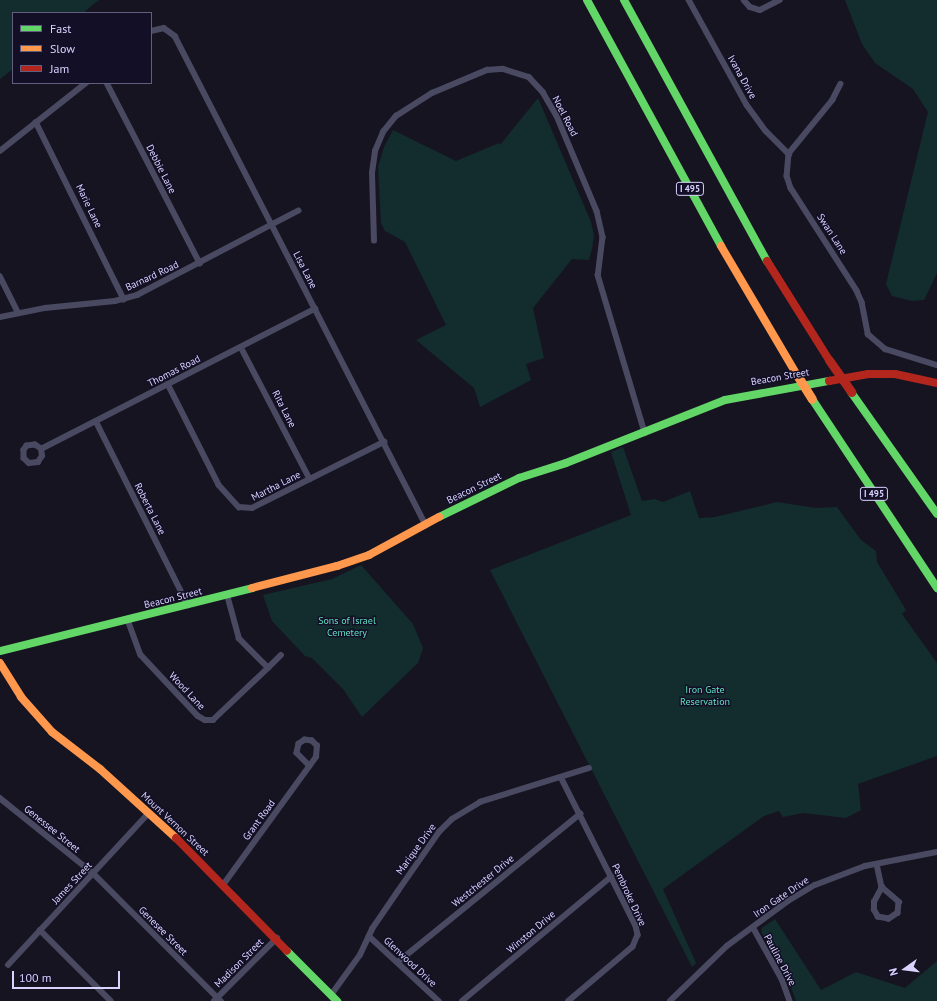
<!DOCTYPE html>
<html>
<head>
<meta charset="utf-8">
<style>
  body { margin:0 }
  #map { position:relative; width:937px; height:1001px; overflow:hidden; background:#161421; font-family:"PT Sans",sans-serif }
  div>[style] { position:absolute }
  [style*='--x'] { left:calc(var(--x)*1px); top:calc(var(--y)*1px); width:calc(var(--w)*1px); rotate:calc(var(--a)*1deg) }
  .green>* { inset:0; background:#132c2d }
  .street>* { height:5.5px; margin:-2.75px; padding:0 2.75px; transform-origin:2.75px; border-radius:2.75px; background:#4a4962 }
  .fast>* { height:8px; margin:-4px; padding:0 4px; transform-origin:4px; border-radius:4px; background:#63d668 }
  .slow>* { height:8px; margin:-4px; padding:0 4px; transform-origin:4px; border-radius:4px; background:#ff974d }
  .jam>* { height:8px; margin:-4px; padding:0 4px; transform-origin:4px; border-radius:4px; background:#b3261e }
  .slow-bridge>* { height:9px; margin:-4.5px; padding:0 4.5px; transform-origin:4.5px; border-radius:4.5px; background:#ff974d }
  .jam-bridge>* { height:9px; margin:-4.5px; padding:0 4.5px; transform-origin:4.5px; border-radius:4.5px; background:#b3261e }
  span { translate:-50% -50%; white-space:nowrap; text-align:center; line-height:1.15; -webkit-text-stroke:3px #130f26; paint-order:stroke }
  .shield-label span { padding:1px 3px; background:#130f26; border:1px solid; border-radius:3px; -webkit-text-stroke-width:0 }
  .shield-label { font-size:9px; color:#d9d4ff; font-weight:700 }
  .street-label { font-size:10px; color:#d9d4ff }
  .park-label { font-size:10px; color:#5fe0c0 }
  .legend { position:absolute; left:12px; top:12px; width:140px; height:72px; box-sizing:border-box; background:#130f26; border:1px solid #625e7d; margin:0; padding:5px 7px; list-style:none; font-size:12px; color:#d9d4ff }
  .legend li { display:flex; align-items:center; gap:8px; height:20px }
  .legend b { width:20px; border:1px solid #625e7d }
  .north { position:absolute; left:885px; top:949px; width:40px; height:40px; -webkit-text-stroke:3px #130f26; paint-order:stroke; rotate:256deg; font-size:11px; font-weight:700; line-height:16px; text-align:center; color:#d9d4ff }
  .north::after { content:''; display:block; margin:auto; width:14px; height:18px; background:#d9d4ff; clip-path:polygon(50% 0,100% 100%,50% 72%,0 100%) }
  .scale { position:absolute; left:12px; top:971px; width:108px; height:18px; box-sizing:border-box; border:2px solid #d9d4ff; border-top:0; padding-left:5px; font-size:12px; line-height:14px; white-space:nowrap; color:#d9d4ff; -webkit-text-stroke:3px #130f26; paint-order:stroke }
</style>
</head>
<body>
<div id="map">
  <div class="green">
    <i style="clip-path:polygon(0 0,99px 0,83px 13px,13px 13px,13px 69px,0 79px)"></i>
    <i style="clip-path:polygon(845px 0,937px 0,937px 273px,924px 300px,912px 301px,892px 296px,886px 284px,928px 112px,913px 89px,875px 63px,862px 44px)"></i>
    <i style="clip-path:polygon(538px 98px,591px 222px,594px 235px,592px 249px,589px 260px,572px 259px,533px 308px,544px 358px,526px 364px,531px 380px,480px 407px,474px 388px,416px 340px,446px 325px,405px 242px,385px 231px,381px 223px,378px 167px,384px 147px,393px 130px,456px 161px,499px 143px,500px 145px)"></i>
    <i style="clip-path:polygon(623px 447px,642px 501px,655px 499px,663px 502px,690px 491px,699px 518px,715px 517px,777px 502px,816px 508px,837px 507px,861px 540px,876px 551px,877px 562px,906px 610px,902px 614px,937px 663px,937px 756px,858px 784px,861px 810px,846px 818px,803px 813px,783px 817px,779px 811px,764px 816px,663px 889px,696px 963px,692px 967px,490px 570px,631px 515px,611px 452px)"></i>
    <i style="clip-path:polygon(361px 565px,413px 624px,423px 648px,418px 663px,362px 717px,343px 689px,312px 658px,305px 656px,272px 621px,263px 595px,332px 579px)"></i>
    <i style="clip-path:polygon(775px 919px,821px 990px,856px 972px,905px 988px,937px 961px,937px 1001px,796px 1001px,782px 962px,761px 932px,762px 928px)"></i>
  </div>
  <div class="street">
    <i style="--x:689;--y:0;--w:120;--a:61.1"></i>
    <i style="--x:747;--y:105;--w:32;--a:54"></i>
    <i style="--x:766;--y:131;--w:33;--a:45"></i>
    <i style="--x:744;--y:0;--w:9;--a:49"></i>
    <i style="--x:750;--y:7;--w:10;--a:17"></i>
    <i style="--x:760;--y:10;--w:22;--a:-27"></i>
    <i style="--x:151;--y:31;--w:13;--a:-13"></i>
    <i style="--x:164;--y:28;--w:14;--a:36"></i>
    <i style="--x:175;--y:36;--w:550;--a:62.83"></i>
    <i style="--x:107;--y:83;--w:203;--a:62.7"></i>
    <i style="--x:841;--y:84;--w:18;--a:117"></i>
    <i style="--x:833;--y:100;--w:70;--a:129.2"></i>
    <i style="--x:789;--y:154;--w:22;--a:95"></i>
    <i style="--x:787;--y:176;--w:13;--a:72"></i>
    <i style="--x:791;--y:188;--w:122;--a:57.3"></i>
    <i style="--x:857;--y:291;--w:12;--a:66"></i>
    <i style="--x:862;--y:302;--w:33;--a:79"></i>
    <i style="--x:868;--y:334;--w:23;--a:41"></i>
    <i style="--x:885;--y:349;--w:54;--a:17.1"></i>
    <i style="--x:36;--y:122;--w:198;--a:63.6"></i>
    <i style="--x:0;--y:151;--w:110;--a:-38.3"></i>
    <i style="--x:374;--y:241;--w:68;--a:-91.7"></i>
    <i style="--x:372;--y:173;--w:22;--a:-82"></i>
    <i style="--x:375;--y:151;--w:21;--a:-67"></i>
    <i style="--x:383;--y:132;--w:21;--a:-51"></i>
    <i style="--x:396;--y:116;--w:43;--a:-32.6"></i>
    <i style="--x:432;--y:93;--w:60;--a:-22.7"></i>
    <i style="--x:487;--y:70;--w:16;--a:-4"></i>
    <i style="--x:503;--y:69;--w:27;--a:17"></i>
    <i style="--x:529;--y:77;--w:21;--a:47"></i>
    <i style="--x:543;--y:92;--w:28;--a:60"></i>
    <i style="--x:557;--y:116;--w:103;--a:67.2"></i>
    <i style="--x:597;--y:211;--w:27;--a:77"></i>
    <i style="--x:603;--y:237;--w:38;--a:97"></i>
    <i style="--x:598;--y:275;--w:165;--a:73.4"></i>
    <i style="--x:0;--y:276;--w:40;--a:63.4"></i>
    <i style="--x:0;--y:317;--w:46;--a:-11.3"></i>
    <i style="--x:45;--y:308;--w:70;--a:-5.7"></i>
    <i style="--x:115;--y:301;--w:23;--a:-15"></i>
    <i style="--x:137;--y:295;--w:182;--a:-27.6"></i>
    <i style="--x:241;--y:347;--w:149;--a:62.4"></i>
    <i style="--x:168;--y:384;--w:113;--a:63.2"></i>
    <i style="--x:219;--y:485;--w:30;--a:48"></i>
    <i style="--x:239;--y:507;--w:13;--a:4"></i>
    <i style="--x:252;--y:508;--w:148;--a:-26.6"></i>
    <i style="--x:96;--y:421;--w:206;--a:63.4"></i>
    <i style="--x:41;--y:449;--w:7;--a:-146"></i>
    <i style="--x:35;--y:445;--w:8;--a:173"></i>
    <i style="--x:27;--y:446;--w:5;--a:127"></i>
    <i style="--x:24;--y:450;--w:8;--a:90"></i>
    <i style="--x:24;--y:458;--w:7;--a:45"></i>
    <i style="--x:29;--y:463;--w:9;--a:-6"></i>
    <i style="--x:38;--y:462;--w:7;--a:-56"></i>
    <i style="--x:42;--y:456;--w:7;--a:-98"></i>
    <i style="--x:41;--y:449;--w:308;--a:-27.1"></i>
    <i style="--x:128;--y:620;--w:37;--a:70"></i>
    <i style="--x:141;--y:655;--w:83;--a:46.9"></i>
    <i style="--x:198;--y:716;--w:8;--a:30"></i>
    <i style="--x:205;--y:720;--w:8;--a:0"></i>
    <i style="--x:213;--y:720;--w:76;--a:-43.4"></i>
    <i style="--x:268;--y:668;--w:41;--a:-135"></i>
    <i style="--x:239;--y:639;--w:46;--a:-105.3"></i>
    <i style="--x:268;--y:668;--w:18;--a:-45"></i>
    <i style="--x:561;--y:777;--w:167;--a:63.3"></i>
    <i style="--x:636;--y:926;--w:9;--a:77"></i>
    <i style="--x:638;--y:935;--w:13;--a:113"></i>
    <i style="--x:633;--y:947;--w:84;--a:139.8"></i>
    <i style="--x:0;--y:798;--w:119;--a:38.9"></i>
    <i style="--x:93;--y:873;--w:181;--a:45"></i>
    <i style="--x:877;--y:864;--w:24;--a:78"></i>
    <i style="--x:882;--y:887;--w:23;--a:41"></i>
    <i style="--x:899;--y:902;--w:11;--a:95"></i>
    <i style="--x:898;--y:913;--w:11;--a:146"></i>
    <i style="--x:889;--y:919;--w:11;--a:-170"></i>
    <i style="--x:878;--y:917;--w:8;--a:-120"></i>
    <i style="--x:874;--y:910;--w:8;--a:-90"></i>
    <i style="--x:874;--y:902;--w:17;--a:-62"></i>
    <i style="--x:223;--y:885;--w:158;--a:-54"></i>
    <i style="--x:316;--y:757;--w:11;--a:-85"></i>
    <i style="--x:317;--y:746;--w:7;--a:-135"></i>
    <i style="--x:312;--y:741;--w:7;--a:-172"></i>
    <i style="--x:305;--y:740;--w:7;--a:146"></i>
    <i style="--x:299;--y:744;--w:9;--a:103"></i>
    <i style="--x:297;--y:753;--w:18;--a:45"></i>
    <i style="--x:753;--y:927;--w:60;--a:60.9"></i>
    <i style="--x:782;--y:979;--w:23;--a:70"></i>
    <i style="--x:40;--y:930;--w:100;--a:45"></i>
    <i style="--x:369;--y:936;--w:96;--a:42.9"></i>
    <i style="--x:398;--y:962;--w:235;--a:-39.1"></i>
    <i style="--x:8;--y:965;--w:207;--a:-47.2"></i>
    <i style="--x:331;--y:995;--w:49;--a:-54.1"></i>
    <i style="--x:360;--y:955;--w:29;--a:-65"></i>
    <i style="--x:372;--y:929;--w:46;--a:-55.6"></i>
    <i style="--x:398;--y:891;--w:72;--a:-55.2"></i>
    <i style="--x:439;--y:832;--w:18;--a:-45"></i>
    <i style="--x:452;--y:819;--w:33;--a:-31"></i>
    <i style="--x:480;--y:802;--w:114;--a:-17.3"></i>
    <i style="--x:214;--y:1001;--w:89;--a:-45"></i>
    <i style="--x:462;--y:1001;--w:194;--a:-39.8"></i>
    <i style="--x:670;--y:1001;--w:79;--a:-44"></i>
    <i style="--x:727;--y:946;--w:76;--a:-36.4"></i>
    <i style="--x:788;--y:901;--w:31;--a:-31"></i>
    <i style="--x:815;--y:885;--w:53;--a:-20.8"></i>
    <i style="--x:865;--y:866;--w:73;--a:-11"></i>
  </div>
  <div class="fast">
    <i style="--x:587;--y:0;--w:280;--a:61.4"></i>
    <i style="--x:624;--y:0;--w:298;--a:61.3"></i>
    <i style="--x:851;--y:392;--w:149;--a:54.8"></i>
    <i style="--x:812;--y:399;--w:227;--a:56.5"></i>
    <i style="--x:439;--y:517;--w:89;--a:-26"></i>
    <i style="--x:519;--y:478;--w:49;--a:-17.7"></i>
    <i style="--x:566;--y:463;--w:171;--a:-21.6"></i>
    <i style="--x:725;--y:400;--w:106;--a:-10.4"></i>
    <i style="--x:0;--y:651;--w:260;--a:-14"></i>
    <i style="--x:287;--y:951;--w:71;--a:45"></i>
  </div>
  <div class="slow">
    <i style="--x:721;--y:246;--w:150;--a:59.5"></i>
    <i style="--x:252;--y:588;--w:88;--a:-14.5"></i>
    <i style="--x:337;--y:566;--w:34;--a:-19"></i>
    <i style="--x:369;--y:555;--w:80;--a:-28.5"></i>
    <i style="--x:0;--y:663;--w:40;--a:58"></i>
    <i style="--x:21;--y:697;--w:47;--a:48.5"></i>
    <i style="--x:52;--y:732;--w:61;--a:37.6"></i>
    <i style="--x:100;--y:769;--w:103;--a:42.2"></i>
  </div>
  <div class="jam">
    <i style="--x:767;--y:261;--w:117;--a:57.9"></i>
    <i style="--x:829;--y:381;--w:40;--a:-10"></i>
    <i style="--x:868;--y:374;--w:27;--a:0"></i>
    <i style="--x:895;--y:374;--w:43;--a:12.1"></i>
    <i style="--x:176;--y:838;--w:158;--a:45.5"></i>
  </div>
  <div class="slow-bridge">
    <i style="--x:797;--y:375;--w:28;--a:58"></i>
  </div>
  <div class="jam-bridge">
    <i style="--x:829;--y:360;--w:39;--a:55"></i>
  </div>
  <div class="shield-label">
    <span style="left:690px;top:189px">I 495</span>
    <span style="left:874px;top:494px">I 495</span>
  </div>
  <div class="street-label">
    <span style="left:742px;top:77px;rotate:61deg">Ivana Drive</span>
    <span style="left:565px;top:116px;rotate:63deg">Noel Road</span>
    <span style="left:161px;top:169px;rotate:63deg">Debbie Lane</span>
    <span style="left:89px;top:206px;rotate:64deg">Marie Lane</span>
    <span style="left:832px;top:234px;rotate:57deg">Swan Lane</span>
    <span style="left:305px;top:270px;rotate:63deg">Lisa Lane</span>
    <span style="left:152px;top:276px;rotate:-25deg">Barnard Road</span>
    <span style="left:174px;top:371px;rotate:-27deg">Thomas Road</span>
    <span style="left:780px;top:377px;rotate:-10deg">Beacon Street</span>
    <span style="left:284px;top:409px;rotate:63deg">Rita Lane</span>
    <span style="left:276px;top:486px;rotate:-27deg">Martha Lane</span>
    <span style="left:474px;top:488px;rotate:-26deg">Beacon Street</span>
    <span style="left:150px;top:509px;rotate:63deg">Roberta Lane</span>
    <span style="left:173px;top:598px;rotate:-14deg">Beacon Street</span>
    <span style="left:187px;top:691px;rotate:47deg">Wood Lane</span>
    <span style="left:259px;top:820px;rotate:-54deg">Grant Road</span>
    <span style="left:175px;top:824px;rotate:43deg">Mount Vernon Street</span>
    <span style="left:52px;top:829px;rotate:39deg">Genessee Street</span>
    <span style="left:416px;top:849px;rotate:-54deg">Marique Drive</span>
    <span style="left:483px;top:881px;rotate:-39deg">Westchester Drive</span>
    <span style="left:72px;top:883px;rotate:-47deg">James Street</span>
    <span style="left:629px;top:895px;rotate:65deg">Pembroke Drive</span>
    <span style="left:781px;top:897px;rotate:-34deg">Iron Gate Drive</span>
    <span style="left:163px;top:931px;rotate:45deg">Genesee Street</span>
    <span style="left:531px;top:932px;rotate:-40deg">Winston Drive</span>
    <span style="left:780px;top:960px;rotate:62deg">Pauline Drive</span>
    <span style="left:410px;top:962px;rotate:43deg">Glenwood Drive</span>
    <span style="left:239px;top:963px;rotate:-45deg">Madison Street</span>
  </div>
  <div class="park-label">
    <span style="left:347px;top:626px">Sons of Israel<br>Cemetery</span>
    <span style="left:705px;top:695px">Iron Gate<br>Reservation</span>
  </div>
  <ul class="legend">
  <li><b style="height:5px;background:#63d668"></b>Fast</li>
  <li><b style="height:5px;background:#ff974d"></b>Slow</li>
  <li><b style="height:5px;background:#b3261e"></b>Jam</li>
  </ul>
  <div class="north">N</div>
  <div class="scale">100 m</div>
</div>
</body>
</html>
